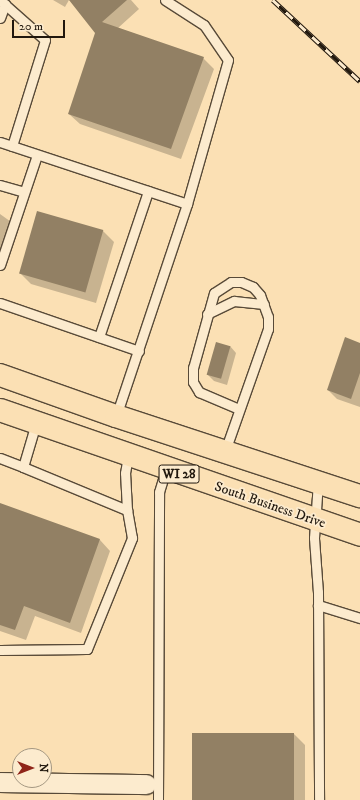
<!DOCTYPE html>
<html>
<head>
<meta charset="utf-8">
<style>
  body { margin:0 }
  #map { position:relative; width:360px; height:800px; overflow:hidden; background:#fbe0b4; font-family:"IM FELL DW Pica",serif }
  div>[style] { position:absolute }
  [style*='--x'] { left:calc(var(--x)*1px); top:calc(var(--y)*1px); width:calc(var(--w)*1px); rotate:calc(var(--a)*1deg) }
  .shadow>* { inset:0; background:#0003 }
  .building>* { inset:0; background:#928064; transform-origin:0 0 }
  .roads { filter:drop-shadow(1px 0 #584a38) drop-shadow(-1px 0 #584a38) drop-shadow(0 1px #584a38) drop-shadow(0 -1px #584a38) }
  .lane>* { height:9px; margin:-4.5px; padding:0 4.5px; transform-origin:4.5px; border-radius:4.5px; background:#fcebce }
  .street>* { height:19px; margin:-9.5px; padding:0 9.5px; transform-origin:9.5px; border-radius:9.5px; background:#fcebce }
  .primary>* { height:22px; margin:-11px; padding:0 11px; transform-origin:11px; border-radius:11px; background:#fbe0b4 }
  .rail>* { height:4.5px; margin-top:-2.25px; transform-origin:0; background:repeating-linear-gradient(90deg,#fcebce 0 9px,#21180e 0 18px); box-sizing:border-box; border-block:1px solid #21180e }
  span { translate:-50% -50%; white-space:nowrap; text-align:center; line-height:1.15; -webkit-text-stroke:3.5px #fcebce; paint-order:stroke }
  .shield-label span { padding:1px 3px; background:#fcebce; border:1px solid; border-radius:3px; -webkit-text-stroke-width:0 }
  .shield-label { font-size:13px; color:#21180e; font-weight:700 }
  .street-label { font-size:14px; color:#21180e }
  .north { position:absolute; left:12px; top:748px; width:40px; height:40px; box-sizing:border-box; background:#fcebce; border:1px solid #a49781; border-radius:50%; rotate:90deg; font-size:11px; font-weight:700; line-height:16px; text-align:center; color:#21180e }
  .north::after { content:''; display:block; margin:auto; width:14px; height:18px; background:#8f2418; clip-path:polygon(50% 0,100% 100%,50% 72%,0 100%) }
  .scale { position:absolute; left:12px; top:20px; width:53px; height:18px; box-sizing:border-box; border:2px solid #21180e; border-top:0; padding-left:5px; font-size:12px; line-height:14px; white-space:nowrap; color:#21180e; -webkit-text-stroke:3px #fcebce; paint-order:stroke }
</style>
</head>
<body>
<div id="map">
  <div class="shadow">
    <i style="clip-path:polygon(53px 0,69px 0,65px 7px)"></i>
    <i style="clip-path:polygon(70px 0,131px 0,139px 9px,118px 28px,203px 58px,214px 69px,181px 159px,80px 124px,69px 114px,97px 33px)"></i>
    <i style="clip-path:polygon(38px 212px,103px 231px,114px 242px,96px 303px,31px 284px,20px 273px)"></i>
    <i style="clip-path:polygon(0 214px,14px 224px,0 266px)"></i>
    <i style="clip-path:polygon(360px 344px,360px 407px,337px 399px,328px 390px)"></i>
    <i style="clip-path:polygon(230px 346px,236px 353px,227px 385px,214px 381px,208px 375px)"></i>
    <i style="clip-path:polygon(0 504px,100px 540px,110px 551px,81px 633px,35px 616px,26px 640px,0 631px)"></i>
    <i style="clip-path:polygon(294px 734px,305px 745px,305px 800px,193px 800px)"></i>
  </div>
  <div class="building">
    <i style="clip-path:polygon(69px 0,127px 0,102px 22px,204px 57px,171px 149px,68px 114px,95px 33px)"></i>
    <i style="left:37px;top:211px;width:69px;height:65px;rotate:16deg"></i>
    <i style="clip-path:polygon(345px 337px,360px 343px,360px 373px,351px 399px,327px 390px)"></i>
    <i style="left:216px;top:342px;width:15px;height:34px;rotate:16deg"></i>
    <i style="clip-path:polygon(0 503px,100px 539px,70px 623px,24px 606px,15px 630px,0 625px)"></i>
    <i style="left:192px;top:733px;width:102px;height:67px"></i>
  </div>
  <div class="roads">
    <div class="lane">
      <i style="--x:0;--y:0;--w:60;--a:41.6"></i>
      <i style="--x:45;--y:40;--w:111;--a:107.3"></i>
      <i style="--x:165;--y:0;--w:46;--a:32.7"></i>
      <i style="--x:204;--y:25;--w:42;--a:55.6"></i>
      <i style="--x:228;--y:60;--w:150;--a:105.9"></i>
      <i style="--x:0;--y:18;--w:15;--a:-70"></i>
      <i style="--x:0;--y:142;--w:197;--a:18.3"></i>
      <i style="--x:187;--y:204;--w:224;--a:108.5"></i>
      <i style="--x:0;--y:185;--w:25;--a:16"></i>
      <i style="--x:0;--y:265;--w:116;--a:-71.4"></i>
      <i style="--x:0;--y:303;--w:147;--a:19.1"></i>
      <i style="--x:207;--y:314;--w:30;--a:-26"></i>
      <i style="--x:234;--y:301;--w:30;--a:6"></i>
      <i style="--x:99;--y:337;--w:154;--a:-71.4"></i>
      <i style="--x:225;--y:451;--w:129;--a:-70.6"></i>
      <i style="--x:268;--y:329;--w:12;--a:-90"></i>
      <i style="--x:268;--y:317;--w:23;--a:-110"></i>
      <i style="--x:260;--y:295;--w:11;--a:-131"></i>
      <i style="--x:253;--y:287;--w:13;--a:-157"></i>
      <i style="--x:241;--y:282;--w:10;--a:180"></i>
      <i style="--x:231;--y:282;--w:20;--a:147"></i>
      <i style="--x:214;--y:293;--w:78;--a:105.6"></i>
      <i style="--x:193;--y:368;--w:14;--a:90"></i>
      <i style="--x:193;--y:382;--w:12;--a:59"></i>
      <i style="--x:199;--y:392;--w:43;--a:23"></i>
      <i style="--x:0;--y:458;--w:25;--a:21"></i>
      <i style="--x:23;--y:467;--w:46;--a:-73.5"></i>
      <i style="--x:23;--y:467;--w:113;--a:22.5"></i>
      <i style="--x:318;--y:482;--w:56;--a:94.1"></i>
      <i style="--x:314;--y:538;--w:54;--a:85.8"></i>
      <i style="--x:318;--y:592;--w:208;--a:89.7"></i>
      <i style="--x:318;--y:605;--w:44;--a:17.2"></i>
      <i style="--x:0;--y:650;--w:87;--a:-0.7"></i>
      <i style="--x:87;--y:649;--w:120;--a:-67.9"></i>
      <i style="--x:132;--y:538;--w:28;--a:-100"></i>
      <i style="--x:127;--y:510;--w:37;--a:-93"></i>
      <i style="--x:125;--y:473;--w:17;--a:-80"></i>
      <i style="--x:158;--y:800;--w:308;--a:-89.8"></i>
      <i style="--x:159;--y:492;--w:24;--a:-73"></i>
    </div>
    <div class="street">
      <i style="--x:0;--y:782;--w:146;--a:0.8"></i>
    </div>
    <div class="primary">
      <i style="--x:0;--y:375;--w:123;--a:19.5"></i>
      <i style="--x:116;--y:416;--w:257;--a:18.2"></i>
      <i style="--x:0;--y:410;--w:381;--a:19.1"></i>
    </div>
  </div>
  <div class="rail">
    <i style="--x:273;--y:0;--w:119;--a:43"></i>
  </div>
  <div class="shield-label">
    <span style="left:179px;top:474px">WI 28</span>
  </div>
  <div class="street-label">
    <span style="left:270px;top:505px;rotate:19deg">South Business Drive</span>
  </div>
  <div class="north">N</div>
  <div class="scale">20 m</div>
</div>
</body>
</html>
